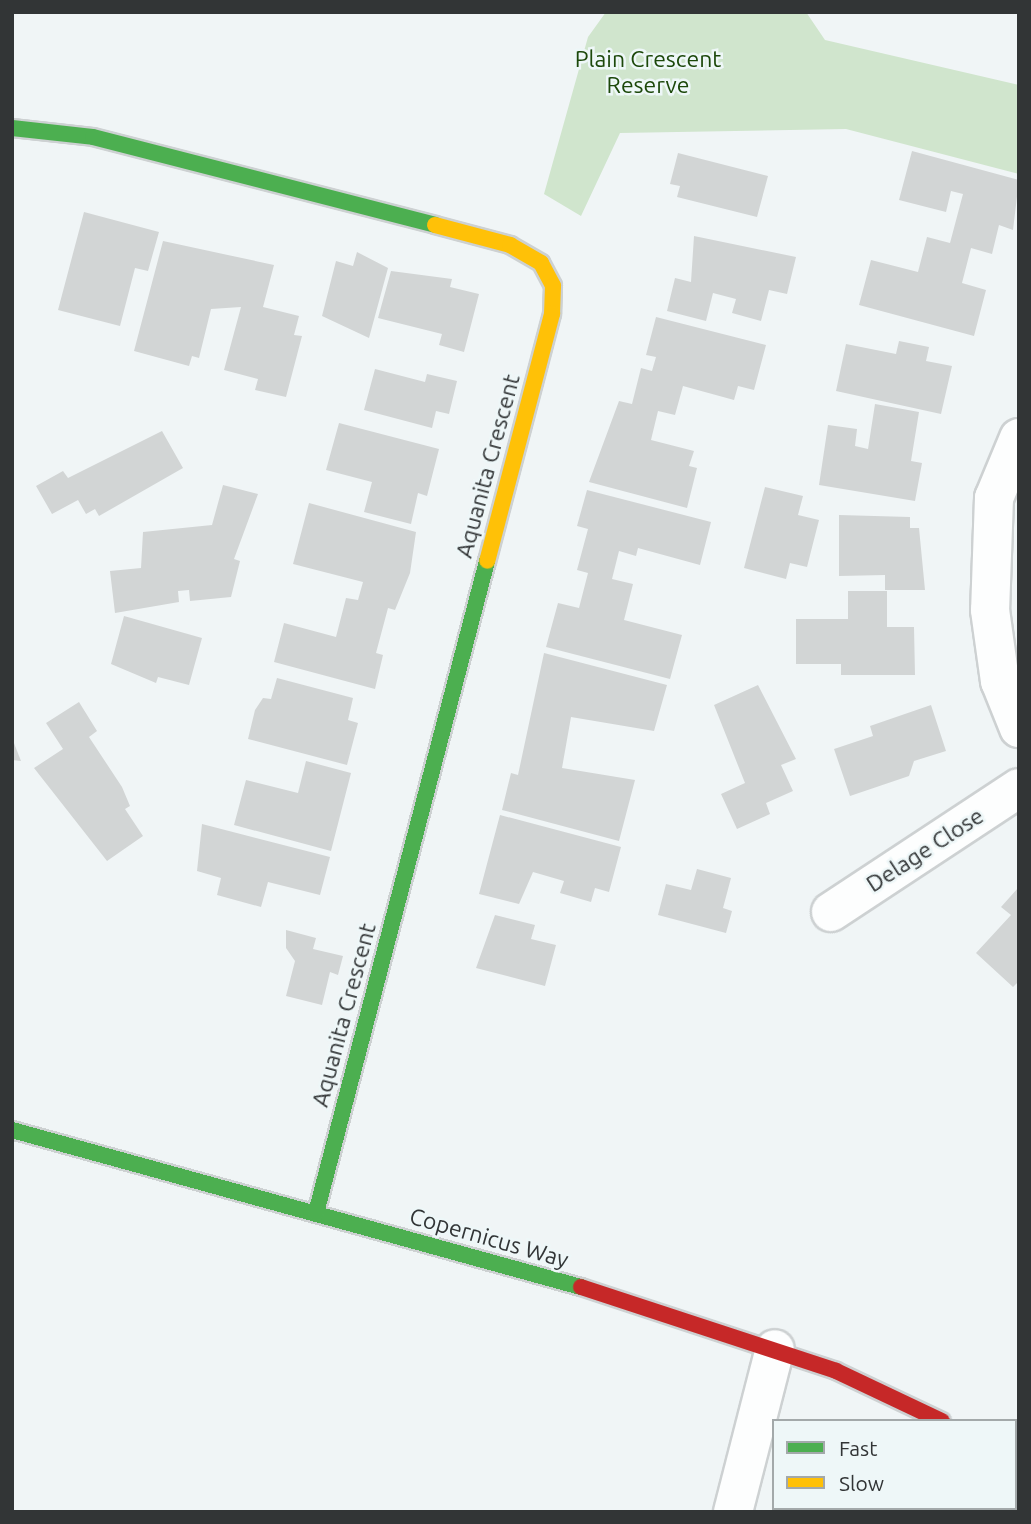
<!DOCTYPE html>
<html>
<head>
<meta charset="utf-8">
<style>
  body { margin:0 }
  #map { position:relative; width:1031px; height:1524px; overflow:hidden; background:#f0f5f6; font-family:Ubuntu,sans-serif }
  div>[style] { position:absolute }
  [style*='--x'] { left:calc(var(--x)*1px); top:calc(var(--y)*1px); width:calc(var(--w)*1px); rotate:calc(var(--a)*1deg) }
  .green>* { inset:0; background:#d0e5cd }
  .building>* { inset:0; background:#d2d5d5 }
  .roads { filter:drop-shadow(2px 0 #cdd1d2) drop-shadow(-2px 0 #cdd1d2) drop-shadow(0 2px #cdd1d2) drop-shadow(0 -2px #cdd1d2) }
  .street>* { height:38px; margin:-19px; padding:0 19px; transform-origin:19px; border-radius:19px; background:#fdfefe }
  .fast>* { height:16px; margin:-8px; padding:0 8px; transform-origin:8px; border-radius:8px; background:#4caf50 }
  .slow>* { height:16px; margin:-8px; padding:0 8px; transform-origin:8px; border-radius:8px; background:#ffc107 }
  .jam>* { height:16px; margin:-8px; padding:0 8px; transform-origin:8px; border-radius:8px; background:#c62828 }
  span { translate:-50% -50%; white-space:nowrap; text-align:center; line-height:1.15; -webkit-text-stroke:5px #eef7f8; paint-order:stroke }
  .park-label { font-size:23px; color:#1c480a }
  .street-label { font-size:23px; color:#323536 }
  .frame { position:absolute; inset:0; border:14px solid #323536; pointer-events:none }
  .legend { position:absolute; left:772px; top:1419px; width:245px; height:91px; box-sizing:border-box; background:#eef7f8; border:2px solid #a3a9aa; margin:0; padding:9px 12px; list-style:none; font-size:21px; color:#323536 }
  .legend li { display:flex; align-items:center; gap:14px; height:35px }
  .legend b { width:35px; border:2px solid #a3a9aa }
</style>
</head>
<body>
<div id="map">
  <div class="green">
    <i style="clip-path:polygon(606px 12px,806px 12px,825px 40px,1019px 85px,1019px 174px,846px 129px,620px 133px,581px 216px,544px 194px,588px 37px)"></i>
  </div>
  <div class="building">
    <i style="clip-path:polygon(912px 151px,1019px 180px,1013px 230px,999px 225px,992px 254px,971px 248px,962px 283px,986px 290px,974px 336px,859px 305px,871px 260px,918px 272px,927px 237px,950px 243px,963px 194px,951px 191px,946px 212px,899px 200px)"></i>
    <i style="clip-path:polygon(678px 153px,768px 176px,757px 217px,677px 197px,680px 186px,670px 184px)"></i>
    <i style="clip-path:polygon(84px 212px,159px 232px,148px 271px,135px 268px,120px 326px,58px 310px)"></i>
    <i style="clip-path:polygon(694px 236px,796px 257px,787px 294px,769px 290px,761px 321px,732px 313px,736px 299px,713px 293px,706px 321px,667px 311px,675px 278px,691px 282px)"></i>
    <i style="clip-path:polygon(163px 241px,274px 265px,263px 307px,299px 316px,294px 335px,302px 336px,286px 397px,255px 390px,258px 379px,224px 370px,241px 307px,211px 309px,199px 358px,192px 356px,189px 366px,134px 351px)"></i>
    <i style="clip-path:polygon(357px 252px,388px 268px,369px 338px,322px 316px,336px 261px,353px 266px)"></i>
    <i style="clip-path:polygon(391px 271px,452px 279px,450px 287px,479px 294px,464px 352px,439px 345px,442px 334px,378px 318px)"></i>
    <i style="clip-path:polygon(656px 317px,766px 345px,754px 390px,738px 386px,734px 400px,683px 386px,675px 415px,658px 411px,651px 440px,694px 451px,689px 466px,697px 468px,687px 508px,589px 482px,619px 401px,632px 404px,641px 368px,652px 371px,656px 357px,646px 355px)"></i>
    <i style="clip-path:polygon(899px 341px,929px 347px,926px 361px,952px 366px,941px 414px,836px 391px,846px 344px,896px 354px)"></i>
    <i style="clip-path:polygon(375px 369px,425px 382px,427px 374px,457px 381px,449px 414px,436px 411px,432px 428px,364px 410px)"></i>
    <i style="clip-path:polygon(875px 404px,919px 412px,911px 461px,922px 463px,915px 501px,819px 485px,828px 425px,857px 429px,855px 446px,868px 449px)"></i>
    <i style="clip-path:polygon(339px 423px,439px 449px,427px 496px,418px 493px,411px 524px,364px 512px,372px 482px,326px 470px)"></i>
    <i style="clip-path:polygon(162px 431px,183px 468px,99px 516px,95px 509px,86px 514px,78px 500px,52px 514px,36px 486px,63px 471px,68px 478px)"></i>
    <i style="clip-path:polygon(223px 485px,258px 494px,234px 559px,240px 561px,231px 597px,190px 601px,189px 590px,178px 591px,179px 602px,115px 613px,110px 571px,141px 568px,143px 532px,212px 525px)"></i>
    <i style="clip-path:polygon(765px 487px,803px 496px,798px 515px,819px 520px,807px 567px,790px 563px,786px 579px,744px 568px)"></i>
    <i style="clip-path:polygon(587px 490px,711px 522px,700px 565px,638px 548px,636px 556px,619px 551px,612px 579px,633px 584px,624px 620px,682px 635px,670px 679px,546px 647px,558px 603px,579px 608px,588px 573px,577px 570px,588px 529px,577px 526px)"></i>
    <i style="clip-path:polygon(309px 503px,416px 532px,410px 573px,395px 610px,388px 608px,376px 653px,383px 655px,375px 689px,274px 662px,284px 623px,336px 637px,346px 598px,358px 600px,363px 582px,293px 564px)"></i>
    <i style="clip-path:polygon(839px 515px,910px 517px,910px 528px,919px 528px,925px 590px,885px 590px,885px 575px,839px 576px)"></i>
    <i style="clip-path:polygon(848px 591px,887px 591px,887px 627px,914px 627px,915px 675px,841px 675px,841px 664px,796px 664px,796px 619px,848px 619px)"></i>
    <i style="clip-path:polygon(124px 616px,202px 638px,189px 685px,158px 677px,156px 683px,111px 664px)"></i>
    <i style="clip-path:polygon(544px 653px,667px 685px,654px 731px,571px 717px,562px 768px,635px 780px,619px 841px,502px 810px,511px 773px,518px 775px)"></i>
    <i style="clip-path:polygon(277px 678px,353px 698px,348px 720px,358px 723px,347px 765px,248px 739px,255px 710px,263px 698px,271px 699px)"></i>
    <i style="clip-path:polygon(758px 685px,796px 759px,781px 765px,793px 791px,766px 803px,770px 814px,737px 829px,721px 794px,745px 783px,714px 705px)"></i>
    <i style="clip-path:polygon(79px 702px,97px 731px,89px 737px,122px 787px,130px 806px,125px 809px,143px 836px,107px 861px,34px 768px,63px 749px,46px 723px)"></i>
    <i style="clip-path:polygon(931px 705px,946px 751px,914px 761px,909px 776px,850px 796px,834px 749px,873px 736px,870px 726px)"></i>
    <i style="clip-path:polygon(12px 738px,21px 761px,12px 760px)"></i>
    <i style="clip-path:polygon(306px 761px,351px 773px,331px 851px,234px 825px,246px 780px,298px 793px)"></i>
    <i style="clip-path:polygon(500px 815px,621px 847px,609px 892px,595px 888px,591px 902px,560px 893px,564px 881px,533px 872px,519px 904px,479px 894px)"></i>
    <i style="clip-path:polygon(202px 824px,330px 857px,320px 895px,268px 882px,261px 907px,217px 895px,221px 878px,197px 871px)"></i>
    <i style="clip-path:polygon(697px 869px,731px 878px,723px 908px,732px 911px,726px 933px,658px 915px,666px 884px,691px 890px)"></i>
    <i style="clip-path:polygon(1019px 887px,1019px 981px,1013px 987px,976px 953px,1011px 915px,1001px 907px)"></i>
    <i style="clip-path:polygon(495px 915px,535px 925px,531px 939px,556px 945px,545px 986px,476px 968px)"></i>
    <i style="clip-path:polygon(286px 930px,316px 938px,313px 949px,343px 956px,338px 975px,330px 972px,322px 1005px,286px 996px,295px 961px,286px 948px)"></i>
  </div>
  <div class="roads">
    <div class="street">
      <i style="--x:1019;--y:438;--w:65;--a:112.6"></i>
      <i style="--x:994;--y:498;--w:112;--a:92"></i>
      <i style="--x:990;--y:610;--w:72;--a:82"></i>
      <i style="--x:1000;--y:681;--w:51;--a:68"></i>
      <i style="--x:831;--y:912;--w:225;--a:-33.4"></i>
      <i style="--x:733;--y:1512;--w:168;--a:-75.6"></i>
    </div>
    <div class="fast">
      <i style="--x:12;--y:128;--w:81;--a:6.3"></i>
      <i style="--x:93;--y:137;--w:353;--a:14.4"></i>
      <i style="--x:12;--y:1130;--w:590;--a:15.43"></i>
      <i style="--x:316;--y:1213;--w:674;--a:-75.3"></i>
      <i style="--x:1015;--y:1458;--w:4;--a:27"></i>
    </div>
    <div class="slow">
      <i style="--x:435;--y:225;--w:78;--a:14.9"></i>
      <i style="--x:510;--y:245;--w:36;--a:30"></i>
      <i style="--x:541;--y:263;--w:26;--a:62"></i>
      <i style="--x:553;--y:286;--w:28;--a:92"></i>
      <i style="--x:552;--y:314;--w:255;--a:104.7"></i>
    </div>
    <div class="jam">
      <i style="--x:581;--y:1287;--w:268;--a:18.2"></i>
      <i style="--x:836;--y:1371;--w:117;--a:25.3"></i>
    </div>
  </div>
  <div class="park-label">
    <span style="left:648px;top:72px">Plain Crescent<br>Reserve</span>
  </div>
  <div class="street-label">
    <span style="left:488px;top:466px;rotate:-75deg">Aquanita Crescent</span>
    <span style="left:925px;top:850px;rotate:-33deg">Delage Close</span>
    <span style="left:344px;top:1015px;rotate:-75deg">Aquanita Crescent</span>
    <span style="left:489px;top:1238px;rotate:16deg">Copernicus Way</span>
  </div>
  <div class="frame"></div>
  <ul class="legend">
  <li><b style="height:9px;background:#4caf50"></b>Fast</li>
  <li><b style="height:9px;background:#ffc107"></b>Slow</li>
  </ul>
</div>
</body>
</html>
